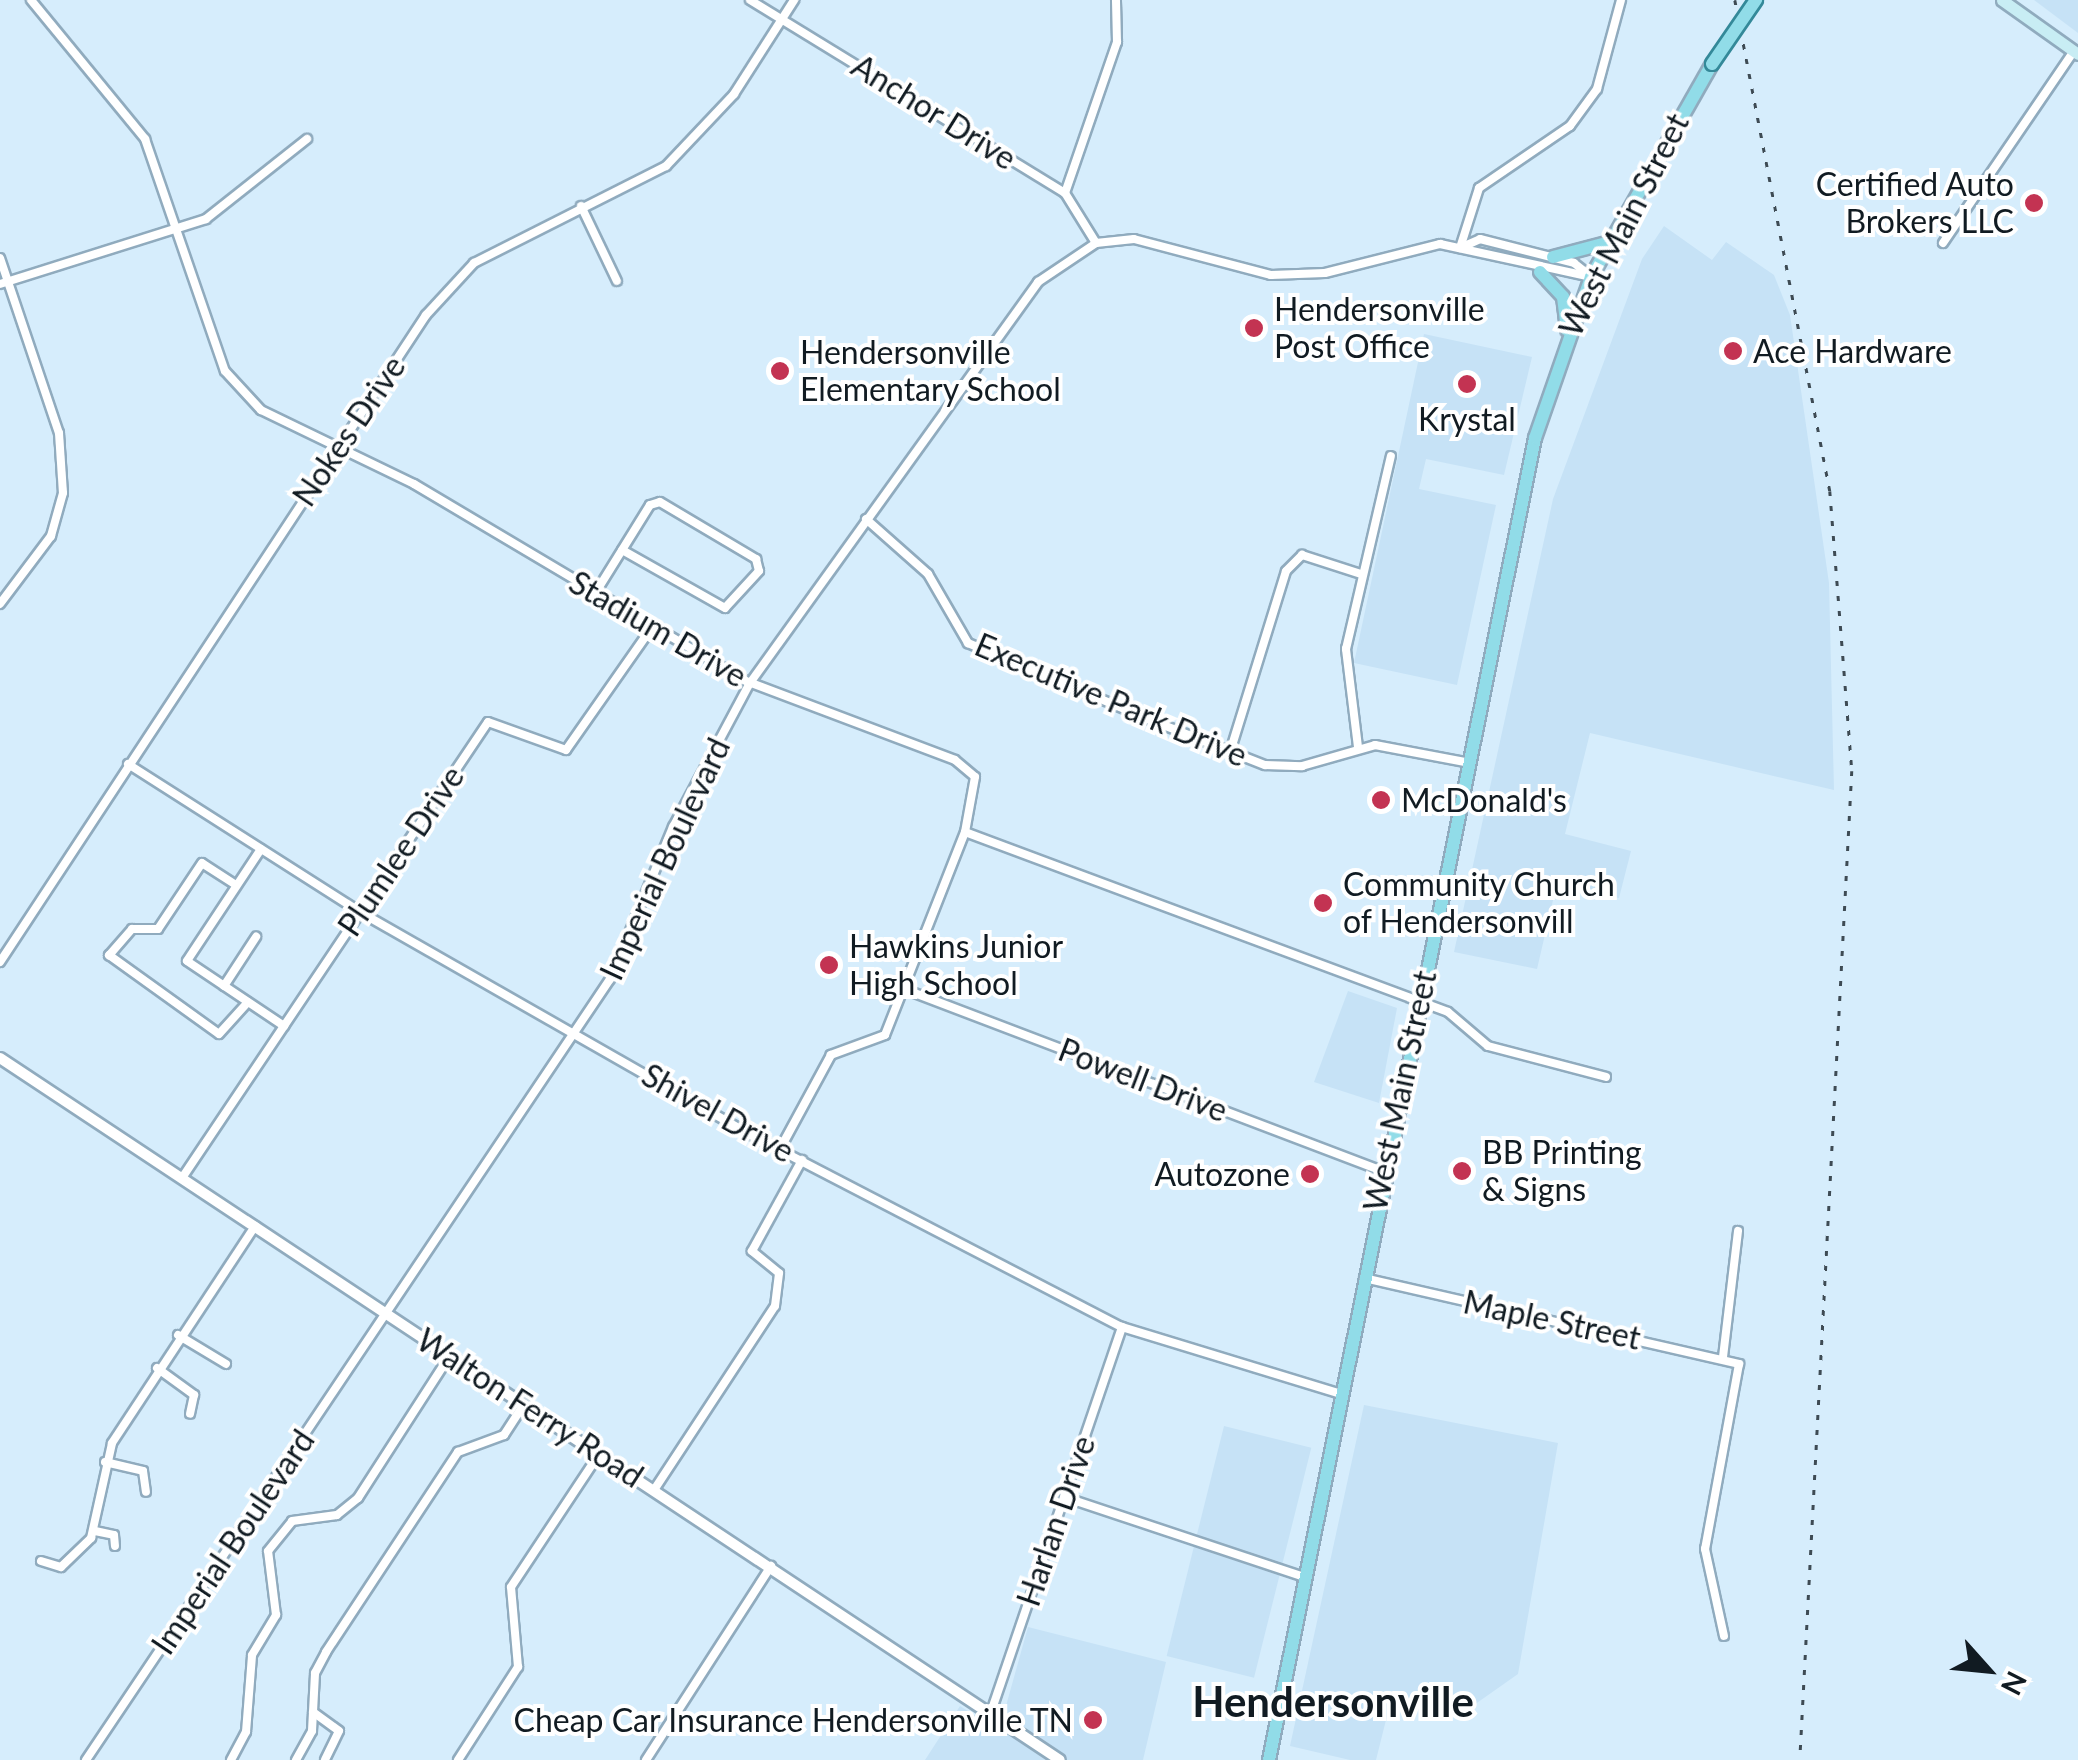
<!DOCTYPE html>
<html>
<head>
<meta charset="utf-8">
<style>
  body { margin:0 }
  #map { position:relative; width:2078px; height:1760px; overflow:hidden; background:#d6edfc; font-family:Lato,sans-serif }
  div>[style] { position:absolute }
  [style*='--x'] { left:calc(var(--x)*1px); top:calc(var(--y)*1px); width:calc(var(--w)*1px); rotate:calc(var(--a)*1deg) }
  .built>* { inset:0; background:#c6e2f6; transform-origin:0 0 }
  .roads { filter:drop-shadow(2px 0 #90abbe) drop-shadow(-2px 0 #90abbe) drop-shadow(0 2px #90abbe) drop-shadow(0 -2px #90abbe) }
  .minor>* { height:8px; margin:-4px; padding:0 4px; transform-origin:4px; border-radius:4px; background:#fff }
  .tertiary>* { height:10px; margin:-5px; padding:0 5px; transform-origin:5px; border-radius:5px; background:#fff }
  .secondary>* { height:11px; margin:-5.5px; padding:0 5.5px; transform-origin:5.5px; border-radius:5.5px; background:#c8edf4 }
  .primary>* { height:12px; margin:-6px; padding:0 6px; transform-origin:6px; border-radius:6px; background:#91dce8 }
  .rail>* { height:2.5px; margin-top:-1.25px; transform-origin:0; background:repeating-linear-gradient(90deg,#3e4b54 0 5px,transparent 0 15px) }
  .bridges { filter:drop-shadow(2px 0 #348999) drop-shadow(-2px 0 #348999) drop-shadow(0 2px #348999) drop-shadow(0 -2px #348999) }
  .primary-bridge>* { height:12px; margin:-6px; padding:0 6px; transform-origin:6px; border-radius:6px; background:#91dce8 }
  .dots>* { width:28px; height:28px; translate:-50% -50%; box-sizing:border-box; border:5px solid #fff; border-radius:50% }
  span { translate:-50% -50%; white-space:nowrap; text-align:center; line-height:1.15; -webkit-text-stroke:8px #fff; paint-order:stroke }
  .street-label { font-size:32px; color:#111b22 }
  .poi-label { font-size:32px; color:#111b22 }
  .right { translate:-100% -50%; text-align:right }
  .left { translate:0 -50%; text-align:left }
  .district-label { font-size:42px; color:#111b22; font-weight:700 }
  .north { position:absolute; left:1938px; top:1620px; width:100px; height:100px; -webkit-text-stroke:8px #fff; paint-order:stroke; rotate:117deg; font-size:28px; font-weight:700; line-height:40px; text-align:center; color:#111b22 }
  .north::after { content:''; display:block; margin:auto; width:35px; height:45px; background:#111b22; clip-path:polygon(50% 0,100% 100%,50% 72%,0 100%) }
</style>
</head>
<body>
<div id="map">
  <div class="built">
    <i style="clip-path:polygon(2034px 0,2078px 0,2078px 33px)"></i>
    <i style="clip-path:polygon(1664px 226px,1712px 260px,1726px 242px,1774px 275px,1790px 315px,1829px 583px,1834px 790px,1590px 733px,1565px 834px,1631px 851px,1619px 898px,1557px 883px,1537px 969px,1454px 952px,1553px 499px,1642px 259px)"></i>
    <i style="clip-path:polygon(1424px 334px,1532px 357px,1504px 475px,1426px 459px,1419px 489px,1496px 505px,1457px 685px,1354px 663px)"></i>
    <i style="clip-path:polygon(1348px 991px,1397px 1008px,1379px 1103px,1314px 1082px)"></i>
    <i style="clip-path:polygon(1364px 1405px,1558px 1443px,1518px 1674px,1464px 1712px,1392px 1696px,1376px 1760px,1350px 1760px,1290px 1746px)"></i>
    <i style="left:1224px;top:1426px;width:90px;height:237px;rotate:14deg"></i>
    <i style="clip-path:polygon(1028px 1627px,1166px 1662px,1143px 1760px,925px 1760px,960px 1706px,999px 1731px)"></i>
  </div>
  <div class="roads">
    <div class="minor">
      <i style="--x:31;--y:0;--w:180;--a:50.6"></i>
      <i style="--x:145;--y:139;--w:245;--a:71"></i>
      <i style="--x:225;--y:371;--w:53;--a:47.3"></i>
      <i style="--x:261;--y:410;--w:170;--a:25.8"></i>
      <i style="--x:414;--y:484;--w:386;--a:30.7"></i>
      <i style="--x:746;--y:681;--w:223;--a:20.7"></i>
      <i style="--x:955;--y:760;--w:26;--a:40"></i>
      <i style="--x:975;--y:777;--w:56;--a:100.3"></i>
      <i style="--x:965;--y:832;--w:218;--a:111.5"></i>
      <i style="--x:885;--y:1035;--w:58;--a:159.7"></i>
      <i style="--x:831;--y:1055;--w:107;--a:118.5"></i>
      <i style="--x:750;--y:0;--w:369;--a:31.5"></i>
      <i style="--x:1065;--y:193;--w:59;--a:58.2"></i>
      <i style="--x:1065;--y:193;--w:160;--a:-71"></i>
      <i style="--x:1117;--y:42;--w:42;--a:-91.4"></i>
      <i style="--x:581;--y:206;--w:83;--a:64.4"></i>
      <i style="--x:1943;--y:243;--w:232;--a:-55.7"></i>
      <i style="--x:1460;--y:248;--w:63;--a:-72.4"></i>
      <i style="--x:1479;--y:188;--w:110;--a:-34.3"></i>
      <i style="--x:1570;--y:126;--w:46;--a:-53.9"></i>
      <i style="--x:1597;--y:89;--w:92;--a:-74.9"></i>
      <i style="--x:1460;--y:248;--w:22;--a:-24"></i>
      <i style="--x:1480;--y:239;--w:97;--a:14.3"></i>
      <i style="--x:1574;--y:263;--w:21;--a:39"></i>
      <i style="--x:0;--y:258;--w:185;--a:71.4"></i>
      <i style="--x:59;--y:433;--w:60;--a:86.2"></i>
      <i style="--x:63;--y:493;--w:45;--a:105.6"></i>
      <i style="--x:51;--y:536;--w:85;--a:126.9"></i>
      <i style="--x:0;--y:284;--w:216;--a:-17.5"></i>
      <i style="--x:206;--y:219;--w:129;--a:-38.4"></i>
      <i style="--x:866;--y:519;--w:83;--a:41.6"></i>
      <i style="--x:928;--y:574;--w:80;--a:59.9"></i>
      <i style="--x:968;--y:643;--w:195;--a:22.9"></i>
      <i style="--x:1148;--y:719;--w:126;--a:21.5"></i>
      <i style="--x:1265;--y:765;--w:37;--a:2"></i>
      <i style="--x:1302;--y:766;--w:76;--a:-16"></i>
      <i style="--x:1375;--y:745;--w:97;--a:10.7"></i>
      <i style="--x:596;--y:592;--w:102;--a:-58.2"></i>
      <i style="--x:650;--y:505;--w:10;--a:-17"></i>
      <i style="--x:660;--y:502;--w:112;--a:30.7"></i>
      <i style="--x:756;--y:559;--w:12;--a:76"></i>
      <i style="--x:759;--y:571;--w:50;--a:132.6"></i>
      <i style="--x:725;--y:608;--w:118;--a:-150.6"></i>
      <i style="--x:1358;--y:747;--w:99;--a:-97"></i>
      <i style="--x:1346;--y:649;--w:198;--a:-76.9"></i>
      <i style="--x:1230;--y:752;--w:189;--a:-72.8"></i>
      <i style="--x:1286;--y:571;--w:23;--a:-45"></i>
      <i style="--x:1302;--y:555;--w:62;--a:17.9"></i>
      <i style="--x:128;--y:764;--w:275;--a:32.5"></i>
      <i style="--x:360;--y:912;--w:446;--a:29.7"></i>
      <i style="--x:747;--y:1133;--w:422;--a:27.4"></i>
      <i style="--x:1122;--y:1327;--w:229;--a:17"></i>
      <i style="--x:965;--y:832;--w:515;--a:20.44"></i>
      <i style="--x:1448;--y:1012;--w:52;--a:40.4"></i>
      <i style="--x:1488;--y:1046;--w:122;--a:14.7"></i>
      <i style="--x:261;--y:849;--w:134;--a:123.5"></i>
      <i style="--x:187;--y:961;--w:117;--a:33.8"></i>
      <i style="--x:236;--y:885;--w:40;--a:-147.1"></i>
      <i style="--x:202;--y:863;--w:79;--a:123.7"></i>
      <i style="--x:158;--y:929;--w:26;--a:180"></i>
      <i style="--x:132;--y:929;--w:35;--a:131"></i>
      <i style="--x:109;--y:955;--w:135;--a:35.7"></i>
      <i style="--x:219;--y:1034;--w:43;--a:-47.8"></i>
      <i style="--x:0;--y:962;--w:775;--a:-56.64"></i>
      <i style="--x:426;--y:315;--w:71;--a:-47.3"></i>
      <i style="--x:474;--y:263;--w:215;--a:-26.8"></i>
      <i style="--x:666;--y:166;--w:99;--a:-46.6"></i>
      <i style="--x:734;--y:94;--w:112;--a:-57.4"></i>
      <i style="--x:224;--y:986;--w:59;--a:-56.9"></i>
      <i style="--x:904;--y:989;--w:511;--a:20.84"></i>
      <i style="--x:182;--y:1178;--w:549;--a:-56.14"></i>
      <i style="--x:488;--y:722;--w:83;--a:19.7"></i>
      <i style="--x:566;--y:750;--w:150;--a:-55"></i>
      <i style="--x:1364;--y:1278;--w:385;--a:12.9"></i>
      <i style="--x:1739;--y:1364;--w:188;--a:100.4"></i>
      <i style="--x:1705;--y:1549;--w:89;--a:77.7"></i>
      <i style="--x:178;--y:1335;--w:56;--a:31.1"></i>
      <i style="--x:1723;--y:1357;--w:127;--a:-83.2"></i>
      <i style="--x:157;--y:1368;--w:46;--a:36.1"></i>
      <i style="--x:194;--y:1395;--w:19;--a:102"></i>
      <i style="--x:105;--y:1462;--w:39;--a:13"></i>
      <i style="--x:143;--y:1471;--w:21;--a:82"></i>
      <i style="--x:654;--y:1490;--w:220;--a:-56.7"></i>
      <i style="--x:775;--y:1306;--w:33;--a:-83"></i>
      <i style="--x:779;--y:1273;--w:35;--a:-141"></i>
      <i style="--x:752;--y:1251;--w:104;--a:-61.2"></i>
      <i style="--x:1064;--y:1497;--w:254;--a:18.4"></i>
      <i style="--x:95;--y:1531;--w:19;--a:12"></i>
      <i style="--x:114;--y:1535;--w:11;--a:85"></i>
      <i style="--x:41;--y:1561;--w:21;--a:17"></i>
      <i style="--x:61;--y:1567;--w:42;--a:-44"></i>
      <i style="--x:91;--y:1538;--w:97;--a:-77.5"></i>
      <i style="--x:112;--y:1443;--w:260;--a:-56.6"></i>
      <i style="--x:313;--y:1712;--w:32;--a:36"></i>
      <i style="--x:339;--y:1731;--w:32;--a:116"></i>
      <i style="--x:990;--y:1715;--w:410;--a:-71.2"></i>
      <i style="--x:86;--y:1760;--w:940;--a:-56.14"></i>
      <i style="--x:610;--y:979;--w:165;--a:-67.5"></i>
      <i style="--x:673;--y:827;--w:163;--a:-61.9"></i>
      <i style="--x:750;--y:683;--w:494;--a:-54.3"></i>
      <i style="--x:1038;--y:282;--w:70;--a:-33.9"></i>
      <i style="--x:1096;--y:243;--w:38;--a:-6"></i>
      <i style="--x:1134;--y:239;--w:142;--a:14.7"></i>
      <i style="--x:1271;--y:275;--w:54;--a:-2.1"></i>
      <i style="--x:1325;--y:273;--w:119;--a:-14.2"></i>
      <i style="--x:1440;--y:244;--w:155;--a:12.3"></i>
      <i style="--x:231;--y:1760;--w:32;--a:-62"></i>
      <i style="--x:246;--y:1732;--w:77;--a:-85.5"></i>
      <i style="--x:252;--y:1655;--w:47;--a:-59"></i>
      <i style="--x:276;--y:1615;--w:64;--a:-97.1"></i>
      <i style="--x:268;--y:1551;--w:38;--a:-51"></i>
      <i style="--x:292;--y:1521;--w:45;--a:-7.6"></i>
      <i style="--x:337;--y:1515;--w:27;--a:-39"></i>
      <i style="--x:358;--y:1498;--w:170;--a:-57.2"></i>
      <i style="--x:296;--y:1760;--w:33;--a:-61"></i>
      <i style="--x:312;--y:1731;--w:58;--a:-87"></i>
      <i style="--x:315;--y:1673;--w:24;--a:-62"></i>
      <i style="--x:326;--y:1652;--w:240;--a:-56.6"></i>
      <i style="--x:458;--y:1452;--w:49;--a:-20.3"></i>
      <i style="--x:504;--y:1435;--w:37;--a:-57"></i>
      <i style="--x:458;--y:1760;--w:111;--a:-57.2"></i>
      <i style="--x:518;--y:1667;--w:80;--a:-95"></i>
      <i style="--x:511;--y:1587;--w:159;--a:-56.5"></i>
      <i style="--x:646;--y:1760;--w:231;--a:-57.2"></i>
    </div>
    <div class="tertiary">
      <i style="--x:0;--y:1058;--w:1271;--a:33.52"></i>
    </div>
    <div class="secondary">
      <i style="--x:2002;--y:0;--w:93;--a:35.4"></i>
    </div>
    <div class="primary">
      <i style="--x:1553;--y:257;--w:59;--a:-14.7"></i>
      <i style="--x:1540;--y:272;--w:34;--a:47"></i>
      <i style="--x:1563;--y:297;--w:33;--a:83"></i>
      <i style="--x:1269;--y:1760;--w:1348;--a:-78.62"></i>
      <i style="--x:1535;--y:438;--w:170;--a:-70.8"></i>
      <i style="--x:1591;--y:277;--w:245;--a:-60.4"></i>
    </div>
  </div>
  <div class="rail">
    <i style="--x:1735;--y:0;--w:500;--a:79.05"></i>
    <i style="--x:1830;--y:491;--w:281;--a:85.5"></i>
    <i style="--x:1852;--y:771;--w:990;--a:93.01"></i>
  </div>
  <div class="bridges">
    <div class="primary-bridge">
      <i style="--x:1712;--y:64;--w:78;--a:-55.5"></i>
    </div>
  </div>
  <div class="dots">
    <i style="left:2034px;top:203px;background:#c33352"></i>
    <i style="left:1254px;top:328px;background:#c33352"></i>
    <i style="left:1733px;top:351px;background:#c33352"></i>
    <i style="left:780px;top:371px;background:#c33352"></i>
    <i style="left:1467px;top:384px;background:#c33352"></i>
    <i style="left:1381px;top:800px;background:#c33352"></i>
    <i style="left:1323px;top:903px;background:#c33352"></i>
    <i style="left:829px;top:965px;background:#c33352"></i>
    <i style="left:1462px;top:1171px;background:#c33352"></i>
    <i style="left:1310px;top:1174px;background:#c33352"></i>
    <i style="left:1093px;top:1720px;background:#c33352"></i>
  </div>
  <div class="street-label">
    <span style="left:934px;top:112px;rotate:32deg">Anchor Drive</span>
    <span style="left:1624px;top:225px;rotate:-63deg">West Main Street</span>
    <span style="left:349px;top:431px;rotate:-56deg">Nokes Drive</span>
    <span style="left:658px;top:629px;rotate:30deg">Stadium Drive</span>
    <span style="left:1111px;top:700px;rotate:23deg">Executive Park Drive</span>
    <span style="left:401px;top:851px;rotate:-56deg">Plumlee Drive</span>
    <span style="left:665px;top:859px;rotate:-65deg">Imperial Boulevard</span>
    <span style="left:1143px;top:1080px;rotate:21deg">Powell Drive</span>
    <span style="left:1400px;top:1091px;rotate:-78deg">West Main Street</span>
    <span style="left:718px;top:1113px;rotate:29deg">Shivel Drive</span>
    <span style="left:1552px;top:1320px;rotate:12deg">Maple Street</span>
    <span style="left:530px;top:1408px;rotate:33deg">Walton Ferry Road</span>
    <span style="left:1056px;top:1521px;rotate:-71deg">Harlan Drive</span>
    <span style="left:233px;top:1542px;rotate:-56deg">Imperial Boulevard</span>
  </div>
  <div class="poi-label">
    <span class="right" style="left:2014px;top:203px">Certified Auto<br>Brokers LLC</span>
    <span class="left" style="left:1274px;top:328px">Hendersonville<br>Post Office</span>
    <span class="left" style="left:1753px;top:351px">Ace Hardware</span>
    <span class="left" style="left:800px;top:371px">Hendersonville<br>Elementary School</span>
    <span style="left:1467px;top:419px">Krystal</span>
    <span class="left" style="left:1401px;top:800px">McDonald's</span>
    <span class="left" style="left:1343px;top:903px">Community Church<br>of Hendersonvill</span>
    <span class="left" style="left:849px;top:965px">Hawkins Junior<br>High School</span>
    <span class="left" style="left:1482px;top:1171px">BB Printing<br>&amp; Signs</span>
    <span class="right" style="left:1290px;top:1174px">Autozone</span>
    <span class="right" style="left:1073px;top:1720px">Cheap Car Insurance Hendersonville TN</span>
  </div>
  <div class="district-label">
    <span style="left:1333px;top:1701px">Hendersonville</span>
  </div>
  <div class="north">N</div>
</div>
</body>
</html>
